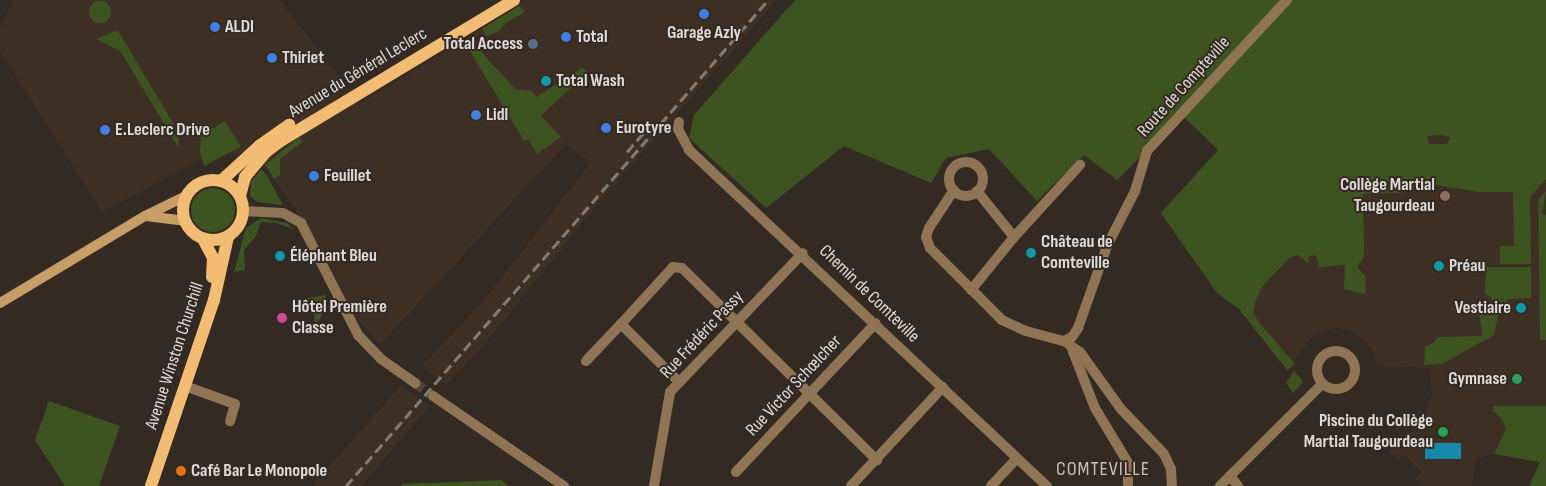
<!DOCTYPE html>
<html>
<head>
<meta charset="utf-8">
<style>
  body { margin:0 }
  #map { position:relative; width:1546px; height:486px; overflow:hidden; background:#332a24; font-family:"Sofia Sans Condensed",sans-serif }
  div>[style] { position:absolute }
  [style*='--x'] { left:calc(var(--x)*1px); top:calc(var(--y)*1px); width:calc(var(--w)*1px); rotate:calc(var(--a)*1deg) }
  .built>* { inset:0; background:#3d2f24 }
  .green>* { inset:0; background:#3e5420 }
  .round { border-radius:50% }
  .water>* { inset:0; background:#168aa8; transform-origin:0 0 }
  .tertiary-tunnel>* { height:10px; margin-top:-5px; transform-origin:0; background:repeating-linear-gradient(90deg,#4d443f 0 10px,transparent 0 15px) }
  .minor>* { height:10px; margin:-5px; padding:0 5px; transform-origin:5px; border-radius:5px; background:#8f7553 }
  .minor>.ring { margin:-5px; padding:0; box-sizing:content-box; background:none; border:10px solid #8f7553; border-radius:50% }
  .tertiary>* { height:10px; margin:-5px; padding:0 5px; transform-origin:5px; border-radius:5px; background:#8f7553 }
  .secondary>* { height:10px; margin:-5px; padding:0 5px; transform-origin:5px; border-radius:5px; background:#c79e66 }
  .primary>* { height:12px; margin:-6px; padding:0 6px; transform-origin:6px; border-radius:6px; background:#f2bd73 }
  .primary>.ring { margin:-6px; padding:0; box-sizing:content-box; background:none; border:12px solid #f2bd73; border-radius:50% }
  .rail>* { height:3px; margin-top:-1.5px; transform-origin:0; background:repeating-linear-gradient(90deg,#817a75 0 10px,transparent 0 15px) }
  .dots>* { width:14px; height:14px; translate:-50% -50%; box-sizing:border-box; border:2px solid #332a24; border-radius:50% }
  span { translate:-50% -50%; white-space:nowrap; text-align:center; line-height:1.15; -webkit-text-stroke:4px #332a24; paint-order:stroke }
  .poi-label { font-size:18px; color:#e0dad6; font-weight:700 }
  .left { translate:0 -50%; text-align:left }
  .right { translate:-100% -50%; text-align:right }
  .street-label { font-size:18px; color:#e0dad6 }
  .quarter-label { font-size:20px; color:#ccc1b8; letter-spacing:1px }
</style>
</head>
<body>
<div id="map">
  <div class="built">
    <i style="clip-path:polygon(13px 0,280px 0,359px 104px,528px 0,777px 0,597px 205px,483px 346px,446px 385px,422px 366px,486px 298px,591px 162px,565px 145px,380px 345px,353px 314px,315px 238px,261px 160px,216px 151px,102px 212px,0 51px,0 28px)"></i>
    <i style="clip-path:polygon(1546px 0,1546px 451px,1540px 462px,1494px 454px,1476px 459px,1472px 486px,1422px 486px,1415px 478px,1421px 472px,1405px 455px,1398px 460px,1390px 452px,1408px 437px,1423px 417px,1432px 394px,1430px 369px,1376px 365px,1372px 350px,1361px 337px,1351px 331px,1336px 328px,1312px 336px,1287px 370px,1239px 309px,1449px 83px)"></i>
    <i style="clip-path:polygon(400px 386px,430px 406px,380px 464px,361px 486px,312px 486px)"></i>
  </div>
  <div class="green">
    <i style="clip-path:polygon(evenodd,795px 0,1546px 0,1546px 179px,1530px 197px,1531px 264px,1500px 264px,1500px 246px,1514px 246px,1513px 192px,1479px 192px,1436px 185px,1397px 193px,1363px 194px,1364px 257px,1357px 267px,1365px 276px,1366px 294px,1344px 289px,1345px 265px,1319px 267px,1316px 255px,1308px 257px,1310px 264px,1297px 255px,1288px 259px,1263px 286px,1256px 299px,1253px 312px,1257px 320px,1295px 364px,1287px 370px,1239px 309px,1217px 293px,1161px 213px,1218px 150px,1182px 115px,1117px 180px,1084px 155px,1037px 201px,989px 149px,946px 158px,931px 183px,844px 146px,766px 208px,689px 138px,694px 115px,795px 0,1442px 135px,1450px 137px,1447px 144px,1429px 144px,1427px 136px,1442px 135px)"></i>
    <i class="round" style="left:89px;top:1px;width:22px;height:22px"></i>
    <i style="clip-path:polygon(519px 6px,525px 12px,506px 23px,498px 32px,486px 36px,482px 29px)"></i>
    <i style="clip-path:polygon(115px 31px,119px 32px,179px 133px,178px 147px,121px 52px,96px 39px)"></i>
    <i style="clip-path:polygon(474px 44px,515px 89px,532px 91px,536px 97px,582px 68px,587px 72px,541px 116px,561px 137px,537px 154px,528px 139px,524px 141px,473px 56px,468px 47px)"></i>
    <i style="clip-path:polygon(225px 121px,241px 147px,204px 166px,200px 152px,201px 128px,208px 124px,212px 129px)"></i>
    <i style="clip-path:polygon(299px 137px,302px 142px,280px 159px,280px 175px,274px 179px,265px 165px)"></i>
    <i style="clip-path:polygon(262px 169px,268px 178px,283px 205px,258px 202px,250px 196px,251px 181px)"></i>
    <i class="round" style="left:191px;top:188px;width:44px;height:44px"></i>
    <i style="clip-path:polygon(1546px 191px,1542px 214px,1546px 215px,1546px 340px,1540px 340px,1538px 200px)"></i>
    <i style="clip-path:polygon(261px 218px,287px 223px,294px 230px,277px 223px,261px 222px,256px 236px,244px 250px,245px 270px,234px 272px,246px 228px)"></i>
    <i style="clip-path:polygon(1486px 267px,1531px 267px,1531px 298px,1507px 299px,1507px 317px,1502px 305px,1485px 294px)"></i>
    <i style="clip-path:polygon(325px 295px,327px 303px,318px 323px,315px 324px,313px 304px,292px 306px,291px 301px)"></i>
    <i style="clip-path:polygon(1486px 306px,1494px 308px,1498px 316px,1494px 335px,1444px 363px,1424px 365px,1425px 347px,1433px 343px,1437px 337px,1482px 336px,1479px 309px)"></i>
    <i style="clip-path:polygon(1294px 371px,1303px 382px,1293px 393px,1286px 383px)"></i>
    <i style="clip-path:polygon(49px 401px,120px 426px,99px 486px,65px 486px,35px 440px)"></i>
    <i style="clip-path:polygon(1494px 406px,1546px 406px,1546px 486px,1529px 486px,1540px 462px,1494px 454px,1506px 429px,1502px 419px,1493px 411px)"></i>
    <i style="clip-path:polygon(501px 480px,509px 486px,402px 486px,402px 484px)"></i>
  </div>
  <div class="water">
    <i style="left:1461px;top:443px;width:16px;height:36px;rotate:90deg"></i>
  </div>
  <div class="tertiary-tunnel">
    <i style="--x:415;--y:383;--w:22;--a:36"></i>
  </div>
  <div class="minor">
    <i style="--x:679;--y:122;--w:7;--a:98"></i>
    <i style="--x:678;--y:129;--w:24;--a:62"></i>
    <i style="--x:689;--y:150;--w:491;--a:43.2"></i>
    <i class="ring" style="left:949px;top:162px;width:24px;height:24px"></i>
    <i style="--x:954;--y:190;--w:45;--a:123.3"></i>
    <i style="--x:929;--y:228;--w:9;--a:108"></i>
    <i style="--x:926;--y:237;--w:12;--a:70"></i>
    <i style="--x:930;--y:248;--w:102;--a:45"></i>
    <i style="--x:1002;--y:320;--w:26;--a:25"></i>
    <i style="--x:1026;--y:331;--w:39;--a:15"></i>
    <i style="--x:1064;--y:341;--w:19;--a:35"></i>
    <i style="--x:1080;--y:352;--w:70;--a:54.3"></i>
    <i style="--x:1121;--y:409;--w:62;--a:46.3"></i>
    <i style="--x:1164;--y:454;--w:17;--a:65"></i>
    <i style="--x:1171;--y:469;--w:17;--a:87"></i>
    <i style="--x:1014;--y:237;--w:98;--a:-47.5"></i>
    <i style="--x:971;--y:290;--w:68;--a:-50.9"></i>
    <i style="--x:1014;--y:237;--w:59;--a:-128.8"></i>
    <i style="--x:1064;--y:341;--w:9;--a:-27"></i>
    <i style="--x:1072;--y:337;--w:11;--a:-56"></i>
    <i style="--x:1078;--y:328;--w:87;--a:-70.5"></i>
    <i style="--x:1107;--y:246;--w:62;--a:-63"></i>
    <i style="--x:1135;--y:191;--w:42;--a:-73.3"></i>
    <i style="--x:1147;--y:151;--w:206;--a:-47.2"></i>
    <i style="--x:1072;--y:349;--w:63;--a:68.7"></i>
    <i style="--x:1095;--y:408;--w:64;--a:59"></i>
    <i style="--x:1128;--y:463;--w:21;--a:90"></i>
    <i class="ring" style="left:1317px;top:351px;width:28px;height:28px"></i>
    <i style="--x:586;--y:361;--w:51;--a:-46.6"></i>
    <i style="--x:678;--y:381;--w:81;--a:-135"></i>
    <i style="--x:621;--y:324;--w:77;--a:-47.6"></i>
    <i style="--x:673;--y:267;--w:9;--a:6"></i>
    <i style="--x:682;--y:268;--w:274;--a:44.6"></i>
    <i style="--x:185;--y:386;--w:53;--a:19.8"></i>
    <i style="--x:235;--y:404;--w:18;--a:106"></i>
    <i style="--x:736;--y:472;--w:204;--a:-46.8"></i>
    <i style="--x:1230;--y:476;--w:13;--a:51"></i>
    <i style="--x:654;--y:486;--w:95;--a:-80.3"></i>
    <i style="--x:670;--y:392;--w:192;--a:-46.3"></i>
    <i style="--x:851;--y:486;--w:135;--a:-47.1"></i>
    <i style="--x:991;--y:486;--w:38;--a:-47"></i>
    <i style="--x:1220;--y:486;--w:144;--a:-45"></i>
  </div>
  <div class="tertiary">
    <i style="--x:244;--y:211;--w:39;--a:3"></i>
    <i style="--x:283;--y:213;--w:21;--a:29"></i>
    <i style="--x:301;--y:223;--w:126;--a:63"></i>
    <i style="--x:358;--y:335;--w:33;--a:46"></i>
    <i style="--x:381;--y:359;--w:42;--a:35.2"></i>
    <i style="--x:433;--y:396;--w:159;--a:34.5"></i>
  </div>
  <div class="secondary">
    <i style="--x:146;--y:216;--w:39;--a:7"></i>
    <i style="--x:0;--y:303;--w:169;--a:-31"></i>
    <i style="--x:145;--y:216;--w:46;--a:-26"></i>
  </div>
  <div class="primary">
    <i class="ring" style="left:183px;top:180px;width:48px;height:48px"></i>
    <i style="--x:221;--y:181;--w:52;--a:-42.6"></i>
    <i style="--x:259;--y:146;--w:37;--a:-35"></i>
    <i style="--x:240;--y:196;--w:20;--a:-75"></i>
    <i style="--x:245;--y:177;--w:33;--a:-50"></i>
    <i style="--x:266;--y:152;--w:20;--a:-37"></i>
    <i style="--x:282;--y:140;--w:271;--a:-31.1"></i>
    <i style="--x:203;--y:239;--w:21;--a:62"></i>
    <i style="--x:213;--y:258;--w:19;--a:93"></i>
    <i style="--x:151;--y:486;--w:196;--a:-71.3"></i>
    <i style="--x:214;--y:300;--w:65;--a:-77.5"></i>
  </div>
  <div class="rail">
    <i style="--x:627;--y:152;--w:35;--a:-49"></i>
    <i style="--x:346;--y:486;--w:644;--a:-49.03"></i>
  </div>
  <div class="dots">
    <i style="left:704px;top:14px;background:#3f7fe0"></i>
    <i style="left:215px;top:27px;background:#3f7fe0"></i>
    <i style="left:566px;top:37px;background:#3f7fe0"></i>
    <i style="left:533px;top:44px;background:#5c6f8a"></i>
    <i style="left:272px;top:58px;background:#3f7fe0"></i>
    <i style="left:546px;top:81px;background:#0f9aa8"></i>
    <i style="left:476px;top:115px;background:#3f7fe0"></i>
    <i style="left:606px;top:128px;background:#3f7fe0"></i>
    <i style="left:105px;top:130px;background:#3f7fe0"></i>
    <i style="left:314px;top:176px;background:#3f7fe0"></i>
    <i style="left:1445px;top:196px;background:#8d6e63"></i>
    <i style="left:1031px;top:253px;background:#0f9aa8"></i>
    <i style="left:280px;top:256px;background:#0f9aa8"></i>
    <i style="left:1439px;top:266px;background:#0f9aa8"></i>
    <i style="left:1521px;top:308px;background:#0f9aa8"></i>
    <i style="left:282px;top:318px;background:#d1479c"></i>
    <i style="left:1517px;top:379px;background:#2e9e5b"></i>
    <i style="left:1443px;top:432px;background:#2e9e5b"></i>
    <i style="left:181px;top:471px;background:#e8710a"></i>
  </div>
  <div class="poi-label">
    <span class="left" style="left:225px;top:27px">ALDI</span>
    <span style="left:704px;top:33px">Garage Azly</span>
    <span class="left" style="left:576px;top:37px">Total</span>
    <span class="right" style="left:523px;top:44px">Total Access</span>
    <span class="left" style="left:282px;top:58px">Thiriet</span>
    <span class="left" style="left:556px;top:81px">Total Wash</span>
    <span class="left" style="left:486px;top:115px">Lidl</span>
    <span class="left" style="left:616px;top:128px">Eurotyre</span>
    <span class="left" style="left:115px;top:130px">E.Leclerc Drive</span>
    <span class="left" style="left:324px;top:176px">Feuillet</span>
    <span class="right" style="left:1435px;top:196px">Collège Martial<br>Taugourdeau</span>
    <span class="left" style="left:1041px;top:253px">Château de<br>Comteville</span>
    <span class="left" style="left:290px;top:256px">Éléphant Bleu</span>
    <span class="left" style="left:1449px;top:266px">Préau</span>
    <span class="left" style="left:292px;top:318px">Hôtel Première<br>Classe</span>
    <span class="right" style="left:1511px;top:308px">Vestiaire</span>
    <span class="right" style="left:1507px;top:379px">Gymnase</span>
    <span class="right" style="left:1433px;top:432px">Piscine du Collège<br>Martial Taugourdeau</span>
    <span class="left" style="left:191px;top:471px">Café Bar Le Monopole</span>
  </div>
  <div class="street-label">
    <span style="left:358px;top:73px;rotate:-31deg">Avenue du Général Leclerc</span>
    <span style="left:1184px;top:87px;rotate:-48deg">Route de Compteville</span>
    <span style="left:869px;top:294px;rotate:44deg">Chemin de Comteville</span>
    <span style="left:702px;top:335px;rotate:-47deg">Rue Frédéric Passy</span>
    <span style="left:175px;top:356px;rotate:-72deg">Avenue Winston Churchill</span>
    <span style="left:794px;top:386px;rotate:-47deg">Rue Victor Schœlcher</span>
  </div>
  <div class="quarter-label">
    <span style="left:1103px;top:469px">COMTEVILLE</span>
  </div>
</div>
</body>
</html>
